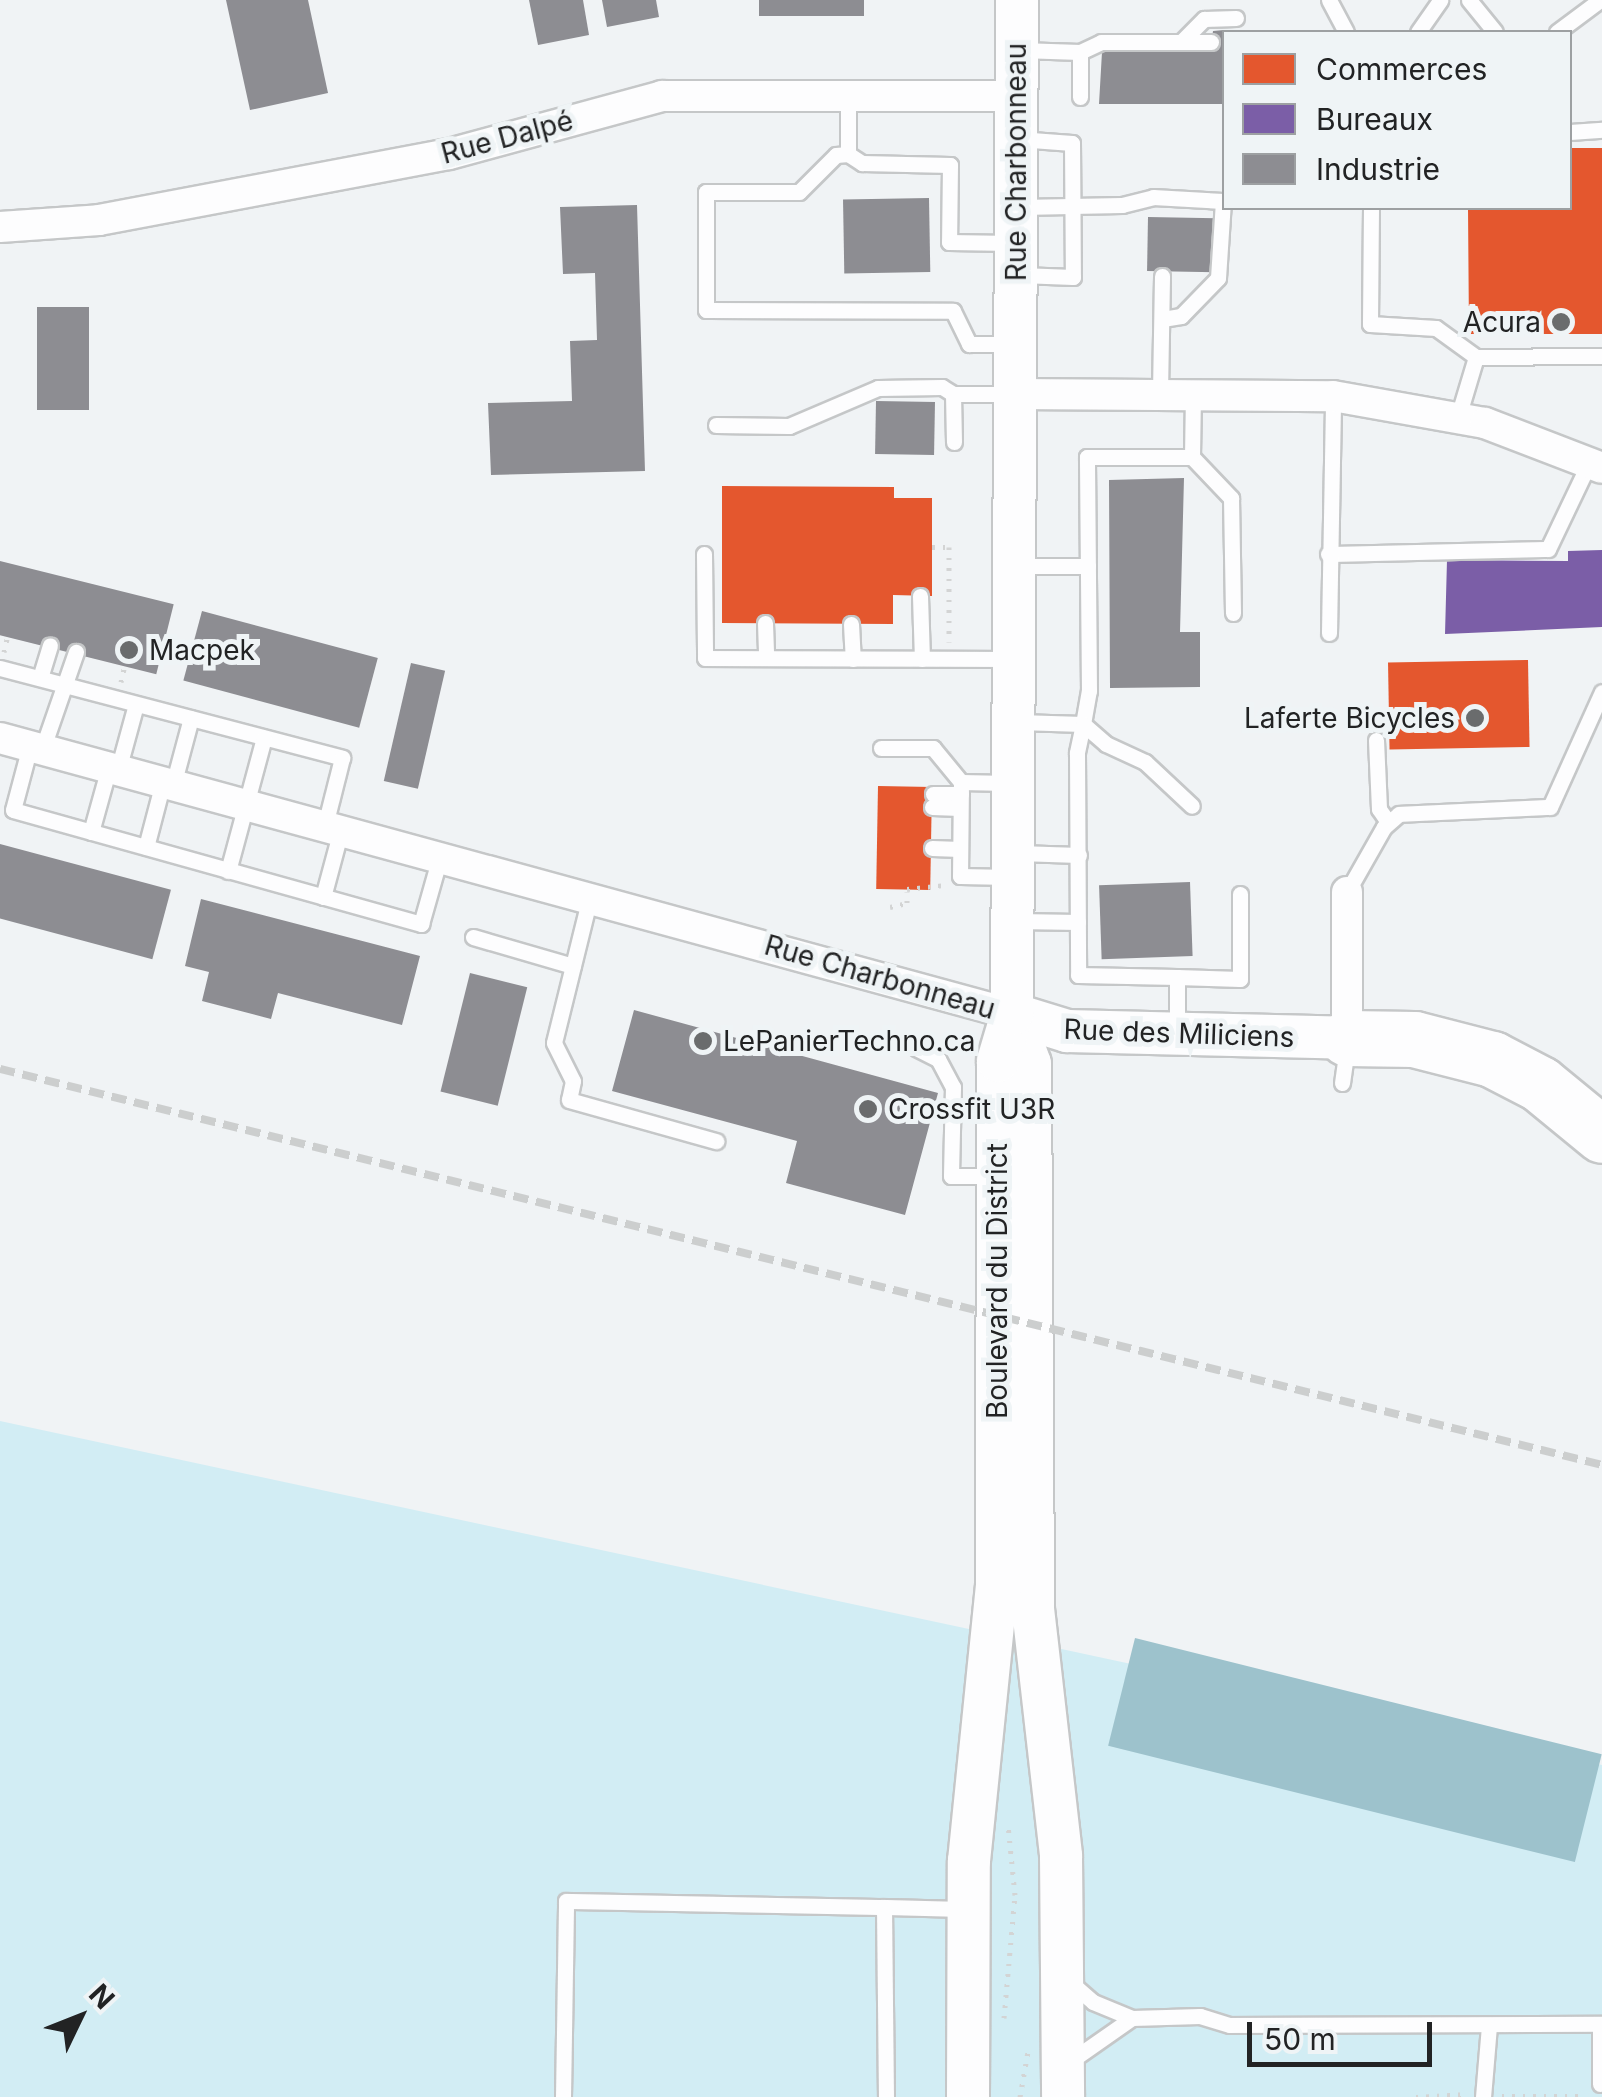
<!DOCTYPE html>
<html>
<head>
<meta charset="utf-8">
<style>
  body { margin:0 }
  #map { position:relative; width:1602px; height:2097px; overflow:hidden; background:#f0f3f5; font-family:Inter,sans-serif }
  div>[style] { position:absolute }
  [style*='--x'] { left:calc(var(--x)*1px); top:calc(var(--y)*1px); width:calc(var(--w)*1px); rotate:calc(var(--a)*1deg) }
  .green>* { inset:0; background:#d2edf4 }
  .water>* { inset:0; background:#9dc2cc; transform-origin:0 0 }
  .shops>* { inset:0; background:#e4572e; transform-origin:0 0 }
  .offices>* { inset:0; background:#7b5ea7 }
  .industry>* { inset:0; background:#8d8d92; transform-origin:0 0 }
  .path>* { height:5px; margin-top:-2.5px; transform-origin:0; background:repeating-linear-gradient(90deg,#d3d4d4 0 2.5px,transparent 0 10.5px) }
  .roads { filter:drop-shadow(2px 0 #c5c7c8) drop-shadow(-2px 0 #c5c7c8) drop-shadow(0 2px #c5c7c8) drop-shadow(0 -2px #c5c7c8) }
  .lane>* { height:15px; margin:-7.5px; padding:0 7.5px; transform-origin:7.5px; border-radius:7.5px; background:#fdfdfe }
  .street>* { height:30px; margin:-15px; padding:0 15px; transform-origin:15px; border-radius:15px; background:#fdfdfe }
  .secondary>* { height:42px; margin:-21px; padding:0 21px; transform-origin:21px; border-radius:21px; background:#fdfdfe }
  .highway>* { height:55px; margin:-27.5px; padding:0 27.5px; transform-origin:27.5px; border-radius:27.5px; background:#fdfdfe }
  .rail>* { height:8px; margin-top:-4px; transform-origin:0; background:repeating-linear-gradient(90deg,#cccece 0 15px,transparent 0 23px) }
  .dots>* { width:28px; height:28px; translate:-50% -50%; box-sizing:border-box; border:5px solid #eff4f6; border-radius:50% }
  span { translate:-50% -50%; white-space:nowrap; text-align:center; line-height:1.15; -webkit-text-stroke:10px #eff4f6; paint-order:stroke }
  .street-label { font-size:28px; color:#222324 }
  .poi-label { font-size:28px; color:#222324 }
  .right { translate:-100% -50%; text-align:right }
  .left { translate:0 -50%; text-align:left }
  .legend { position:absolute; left:1222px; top:30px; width:350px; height:180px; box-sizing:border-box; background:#eff4f6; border:2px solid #9da0a2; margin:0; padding:12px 18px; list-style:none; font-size:30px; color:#222324 }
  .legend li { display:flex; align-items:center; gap:20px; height:50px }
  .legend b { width:50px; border:2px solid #9da0a2 }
  .north { position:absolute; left:30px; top:1967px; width:100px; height:100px; -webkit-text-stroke:8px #eff4f6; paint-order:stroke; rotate:47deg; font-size:28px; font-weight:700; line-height:40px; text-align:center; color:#222324 }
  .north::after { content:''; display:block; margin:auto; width:35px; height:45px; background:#222324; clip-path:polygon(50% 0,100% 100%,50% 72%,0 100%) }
  .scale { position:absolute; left:1247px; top:2022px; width:185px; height:45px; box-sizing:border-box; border:5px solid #222324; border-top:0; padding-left:12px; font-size:30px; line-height:35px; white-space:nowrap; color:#222324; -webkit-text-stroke:8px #eff4f6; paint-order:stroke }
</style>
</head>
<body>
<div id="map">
  <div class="green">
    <i style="clip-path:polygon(0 1421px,1602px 1765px,1602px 2097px,0 2097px)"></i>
  </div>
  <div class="water">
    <i style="left:1135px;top:1638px;width:481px;height:111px;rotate:14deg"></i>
  </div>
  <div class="shops">
    <i style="clip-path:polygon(1570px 148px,1602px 148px,1602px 334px,1469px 334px,1468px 208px,1570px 208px)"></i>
    <i style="clip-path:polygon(722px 486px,894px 487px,894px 498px,932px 498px,932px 596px,893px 595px,893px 624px,722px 623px)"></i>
    <i style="left:1528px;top:660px;width:87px;height:140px;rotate:89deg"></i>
    <i style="left:878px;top:786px;width:54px;height:103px;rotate:1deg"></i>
  </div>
  <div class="offices">
    <i style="clip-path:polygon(1602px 550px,1602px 627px,1445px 634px,1447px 560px,1568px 561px,1568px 551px)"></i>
  </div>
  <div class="industry">
    <i style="clip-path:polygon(226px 0,308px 0,328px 93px,250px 110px)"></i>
    <i style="clip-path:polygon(529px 0,583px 0,589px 35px,538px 45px)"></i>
    <i style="clip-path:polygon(602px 0,656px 0,659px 17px,607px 27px)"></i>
    <i style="left:759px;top:0;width:105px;height:16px"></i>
    <i style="clip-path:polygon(1224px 30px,1224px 104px,1099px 104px,1102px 52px,1210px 52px,1213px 31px)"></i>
    <i style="left:929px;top:198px;width:74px;height:86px;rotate:89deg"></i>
    <i style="clip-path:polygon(637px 205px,645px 471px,491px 475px,488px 403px,572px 401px,570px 341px,597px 340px,595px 273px,563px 274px,560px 207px)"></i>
    <i style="left:1148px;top:217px;width:68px;height:54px;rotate:1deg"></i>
    <i style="left:37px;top:307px;width:52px;height:103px"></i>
    <i style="left:876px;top:401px;width:59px;height:53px;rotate:1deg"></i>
    <i style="clip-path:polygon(1184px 478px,1180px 632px,1200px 632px,1200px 687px,1110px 688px,1109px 480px)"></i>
    <i style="left:0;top:561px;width:179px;height:72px;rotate:14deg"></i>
    <i style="left:202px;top:611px;width:182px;height:72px;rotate:15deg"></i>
    <i style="left:411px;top:663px;width:35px;height:121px;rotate:13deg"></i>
    <i style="left:0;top:844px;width:177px;height:72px;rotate:15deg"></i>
    <i style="left:1190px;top:882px;width:74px;height:91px;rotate:88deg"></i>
    <i style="clip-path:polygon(201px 899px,420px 956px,402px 1025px,278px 993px,271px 1019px,202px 1001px,209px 972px,185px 966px)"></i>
    <i style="left:470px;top:973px;width:59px;height:122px;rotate:14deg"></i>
    <i style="clip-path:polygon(634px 1010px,938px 1093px,905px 1215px,786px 1183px,797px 1141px,612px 1091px)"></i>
  </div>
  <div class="path">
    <i style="--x:932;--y:547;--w:17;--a:0"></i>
    <i style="--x:949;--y:547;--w:95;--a:90"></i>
    <i style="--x:4;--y:652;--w:17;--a:-77"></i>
    <i style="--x:121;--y:682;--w:17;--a:-77"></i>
    <i style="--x:907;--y:889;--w:37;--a:-6"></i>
    <i style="--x:890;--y:907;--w:17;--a:-13"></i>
    <i style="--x:907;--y:903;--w:11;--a:-90"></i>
    <i style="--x:1004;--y:2018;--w:123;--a:-84.9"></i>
    <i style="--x:1015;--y:1895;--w:70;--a:-95.7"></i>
    <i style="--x:1502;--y:2096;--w:84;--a:0"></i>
    <i style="--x:1020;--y:2097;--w:47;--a:-80.1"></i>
    <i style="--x:1416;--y:2097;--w:51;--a:-3.4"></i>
  </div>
  <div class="roads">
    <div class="lane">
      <i style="--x:1329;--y:0;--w:36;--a:62"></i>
      <i style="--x:1469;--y:0;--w:41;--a:50.9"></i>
      <i style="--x:1418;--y:32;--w:39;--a:-55"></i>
      <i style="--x:1557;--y:32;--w:54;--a:-36.7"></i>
      <i style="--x:1181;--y:42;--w:33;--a:-45"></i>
      <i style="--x:1204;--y:19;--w:32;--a:-2"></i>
      <i style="--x:1020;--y:50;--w:60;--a:1.9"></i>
      <i style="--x:1080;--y:52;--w:45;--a:90"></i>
      <i style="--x:1080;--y:52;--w:23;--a:-25"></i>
      <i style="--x:1101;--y:42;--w:110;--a:0"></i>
      <i style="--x:848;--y:96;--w:58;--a:90"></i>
      <i style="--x:848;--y:154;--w:17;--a:33"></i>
      <i style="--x:862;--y:163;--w:88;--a:1.3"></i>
      <i style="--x:950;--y:165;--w:77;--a:90.7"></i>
      <i style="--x:949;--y:242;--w:63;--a:0.9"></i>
      <i style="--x:1570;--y:132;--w:32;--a:-4"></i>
      <i style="--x:1018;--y:139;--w:54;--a:4.2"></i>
      <i style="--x:1072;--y:143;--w:134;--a:89.6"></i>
      <i style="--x:1073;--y:277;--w:53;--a:-177.8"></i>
      <i style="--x:848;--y:154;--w:12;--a:175"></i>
      <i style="--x:836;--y:155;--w:52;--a:135"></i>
      <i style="--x:799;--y:192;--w:93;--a:180"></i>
      <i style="--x:706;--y:192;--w:118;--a:90"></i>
      <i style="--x:706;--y:310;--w:247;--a:0.2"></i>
      <i style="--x:953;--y:311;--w:37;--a:64"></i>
      <i style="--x:969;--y:344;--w:42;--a:0"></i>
      <i style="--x:1020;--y:207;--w:102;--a:-1.1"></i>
      <i style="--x:1122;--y:205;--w:32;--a:-14"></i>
      <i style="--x:1153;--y:197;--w:70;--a:3.3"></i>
      <i style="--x:1223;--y:201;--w:77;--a:93.7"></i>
      <i style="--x:1218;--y:278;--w:53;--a:134.2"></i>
      <i style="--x:1181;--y:316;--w:19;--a:171"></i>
      <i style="--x:1371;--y:208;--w:116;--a:90.5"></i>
      <i style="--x:1370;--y:324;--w:66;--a:3.5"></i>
      <i style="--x:1436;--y:328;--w:49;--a:35.9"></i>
      <i style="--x:1160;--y:392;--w:116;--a:-89"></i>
      <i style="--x:1458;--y:417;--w:63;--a:-73.3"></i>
      <i style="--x:1476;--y:357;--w:126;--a:-0.5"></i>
      <i style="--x:716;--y:425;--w:73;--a:0.8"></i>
      <i style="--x:789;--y:426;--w:97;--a:-23.1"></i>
      <i style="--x:878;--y:388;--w:64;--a:-0.9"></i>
      <i style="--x:942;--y:387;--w:13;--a:32"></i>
      <i style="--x:954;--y:442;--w:48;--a:-91.2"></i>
      <i style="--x:953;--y:394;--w:58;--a:0"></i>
      <i style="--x:1192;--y:457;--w:57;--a:46.4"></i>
      <i style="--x:1231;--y:498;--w:115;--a:89"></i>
      <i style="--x:704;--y:554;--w:104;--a:89.4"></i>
      <i style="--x:705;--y:658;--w:305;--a:0.2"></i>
      <i style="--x:1328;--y:554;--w:220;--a:-1.3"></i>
      <i style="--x:1548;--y:549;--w:98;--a:-64.5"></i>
      <i style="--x:1017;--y:566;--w:71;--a:0"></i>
      <i style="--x:920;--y:596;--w:63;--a:88.2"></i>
      <i style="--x:765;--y:623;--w:35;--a:88"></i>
      <i style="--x:851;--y:624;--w:35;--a:87"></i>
      <i style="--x:1329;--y:633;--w:237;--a:-89"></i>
      <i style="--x:0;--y:668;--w:354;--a:14.7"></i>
      <i style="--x:342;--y:758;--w:69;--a:104.2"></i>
      <i style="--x:40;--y:678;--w:34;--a:-73"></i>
      <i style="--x:1018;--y:722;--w:65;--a:1.8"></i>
      <i style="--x:1083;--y:724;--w:34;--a:-80"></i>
      <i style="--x:1089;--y:691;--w:234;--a:-90.5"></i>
      <i style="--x:1087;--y:457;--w:105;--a:0"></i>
      <i style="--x:1192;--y:457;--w:64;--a:-89.1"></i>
      <i style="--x:1083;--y:724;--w:30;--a:102"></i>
      <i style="--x:1077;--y:753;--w:222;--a:89.7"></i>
      <i style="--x:1078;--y:975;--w:99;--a:1.2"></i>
      <i style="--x:1177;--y:977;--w:55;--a:90"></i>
      <i style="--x:1083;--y:724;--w:30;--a:41"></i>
      <i style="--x:1106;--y:744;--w:43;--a:24.8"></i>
      <i style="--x:1145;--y:762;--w:64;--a:43.1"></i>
      <i style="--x:1376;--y:740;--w:69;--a:87.5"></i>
      <i style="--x:1379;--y:809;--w:16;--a:55"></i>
      <i style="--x:30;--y:746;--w:66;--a:104.9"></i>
      <i style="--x:13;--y:810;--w:424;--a:15.6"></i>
      <i style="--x:421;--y:924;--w:70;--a:-74.2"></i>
      <i style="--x:881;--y:748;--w:52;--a:0"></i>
      <i style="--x:933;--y:748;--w:44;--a:50.5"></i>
      <i style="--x:42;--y:750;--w:104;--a:-70.9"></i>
      <i style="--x:118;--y:770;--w:68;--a:-74.7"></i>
      <i style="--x:1008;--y:783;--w:47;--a:-178.8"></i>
      <i style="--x:961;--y:782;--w:94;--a:90.6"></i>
      <i style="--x:960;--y:876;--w:50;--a:1.1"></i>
      <i style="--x:173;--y:785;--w:69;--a:-75"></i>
      <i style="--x:933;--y:794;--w:28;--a:0"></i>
      <i style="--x:932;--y:807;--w:28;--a:2"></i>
      <i style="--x:91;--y:832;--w:67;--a:-74.5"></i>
      <i style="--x:146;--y:847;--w:67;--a:-75.3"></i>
      <i style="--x:932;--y:848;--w:28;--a:2"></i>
      <i style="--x:1018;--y:853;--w:61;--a:1.9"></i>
      <i style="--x:228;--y:871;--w:138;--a:-74.9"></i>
      <i style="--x:1347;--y:892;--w:75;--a:-60.4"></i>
      <i style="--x:1384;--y:827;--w:20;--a:-41"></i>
      <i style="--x:1399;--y:814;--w:151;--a:-2.7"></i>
      <i style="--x:1550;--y:807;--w:126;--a:-65.7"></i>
      <i style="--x:323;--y:897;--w:69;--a:-75"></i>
      <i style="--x:590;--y:897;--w:150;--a:103.9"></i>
      <i style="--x:554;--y:1043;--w:42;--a:63.4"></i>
      <i style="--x:573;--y:1081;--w:19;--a:102"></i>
      <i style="--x:569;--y:1100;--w:153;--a:15.6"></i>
      <i style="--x:1017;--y:921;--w:61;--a:0.9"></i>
      <i style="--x:473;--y:937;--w:104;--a:16.2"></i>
      <i style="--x:1177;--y:977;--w:63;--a:1.8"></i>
      <i style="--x:1240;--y:979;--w:85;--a:-90"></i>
      <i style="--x:916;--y:1048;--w:25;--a:27"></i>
      <i style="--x:938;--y:1059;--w:32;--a:62"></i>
      <i style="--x:953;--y:1087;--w:89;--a:91.3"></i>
      <i style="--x:951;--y:1176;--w:45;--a:0"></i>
      <i style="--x:1342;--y:1083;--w:36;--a:-82"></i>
      <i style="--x:884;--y:1907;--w:81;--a:1.4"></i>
      <i style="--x:1070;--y:1982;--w:30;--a:41"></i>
      <i style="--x:1093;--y:2002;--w:42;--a:22.3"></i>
      <i style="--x:1132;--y:2018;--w:68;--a:-1.7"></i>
      <i style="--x:1200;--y:2016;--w:31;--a:17"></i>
      <i style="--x:1230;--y:2025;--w:372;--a:-0.2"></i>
      <i style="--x:1069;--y:2062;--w:77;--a:-34.9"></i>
      <i style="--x:1600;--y:2084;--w:60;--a:-90"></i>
      <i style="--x:563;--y:2097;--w:196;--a:-89.1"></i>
      <i style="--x:566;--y:1901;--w:318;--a:1.1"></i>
      <i style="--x:884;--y:1907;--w:190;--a:89.4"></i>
      <i style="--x:1483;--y:2097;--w:72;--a:-85.2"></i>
    </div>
    <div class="street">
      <i style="--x:0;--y:227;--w:99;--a:-4"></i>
      <i style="--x:99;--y:220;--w:356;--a:-10.7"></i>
      <i style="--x:449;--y:154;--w:221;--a:-15.2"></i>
      <i style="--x:662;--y:96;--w:355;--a:0"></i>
      <i style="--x:1015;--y:394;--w:318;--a:0.4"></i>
      <i style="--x:1333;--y:396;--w:154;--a:10.1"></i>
      <i style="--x:1485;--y:423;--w:125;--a:21"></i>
      <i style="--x:0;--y:738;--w:1049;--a:15.26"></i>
      <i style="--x:1347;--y:892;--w:146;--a:90"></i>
    </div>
    <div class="secondary">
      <i style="--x:1012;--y:1014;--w:53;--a:70.2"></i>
      <i style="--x:1030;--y:1064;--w:545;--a:89.68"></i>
      <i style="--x:1033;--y:1609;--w:249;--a:83.5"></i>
      <i style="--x:1061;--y:1856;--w:241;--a:89.5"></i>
      <i style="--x:1012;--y:1014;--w:58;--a:17.2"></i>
      <i style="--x:1067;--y:1031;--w:280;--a:1.4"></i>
      <i style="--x:968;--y:2097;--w:236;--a:-89.8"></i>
      <i style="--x:969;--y:1861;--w:275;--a:-84.2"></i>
      <i style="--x:997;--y:1587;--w:526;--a:-89.89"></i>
      <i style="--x:998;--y:1061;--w:49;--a:-73.4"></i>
      <i style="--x:1012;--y:1014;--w:1014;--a:-89.72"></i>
    </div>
    <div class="highway">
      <i style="--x:1347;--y:1038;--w:67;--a:0.9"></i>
      <i style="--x:1414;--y:1039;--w:81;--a:14.4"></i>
      <i style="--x:1492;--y:1059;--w:54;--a:27.5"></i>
      <i style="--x:1540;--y:1084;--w:80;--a:39.4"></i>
    </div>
  </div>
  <div class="rail">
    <i style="--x:0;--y:1069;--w:1650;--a:13.88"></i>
  </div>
  <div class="dots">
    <i style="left:1561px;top:322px;background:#6a6c6d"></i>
    <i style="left:129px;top:650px;background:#6a6c6d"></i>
    <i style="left:1475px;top:718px;background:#6a6c6d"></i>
    <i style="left:703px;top:1041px;background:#6a6c6d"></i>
    <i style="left:868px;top:1109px;background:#6a6c6d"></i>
  </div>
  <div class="street-label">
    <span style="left:507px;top:137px;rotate:-15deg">Rue Dalpé</span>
    <span style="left:1016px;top:162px;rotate:-90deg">Rue Charbonneau</span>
    <span style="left:880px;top:977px;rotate:16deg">Rue Charbonneau</span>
    <span style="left:1179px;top:1033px;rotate:2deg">Rue des Miliciens</span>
    <span style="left:997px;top:1281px;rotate:-90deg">Boulevard du District</span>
  </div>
  <div class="poi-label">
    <span class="right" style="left:1541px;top:322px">Acura</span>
    <span class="left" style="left:149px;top:650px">Macpek</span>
    <span class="right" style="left:1455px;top:718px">Laferte Bicycles</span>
    <span class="left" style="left:723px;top:1041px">LePanierTechno.ca</span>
    <span class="left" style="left:888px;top:1109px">Crossfit U3R</span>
  </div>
  <ul class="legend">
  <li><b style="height:28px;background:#e4572e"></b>Commerces</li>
  <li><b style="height:28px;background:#7b5ea7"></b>Bureaux</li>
  <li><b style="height:28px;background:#8d8d92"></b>Industrie</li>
  </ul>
  <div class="north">N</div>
  <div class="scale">50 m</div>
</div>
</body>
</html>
